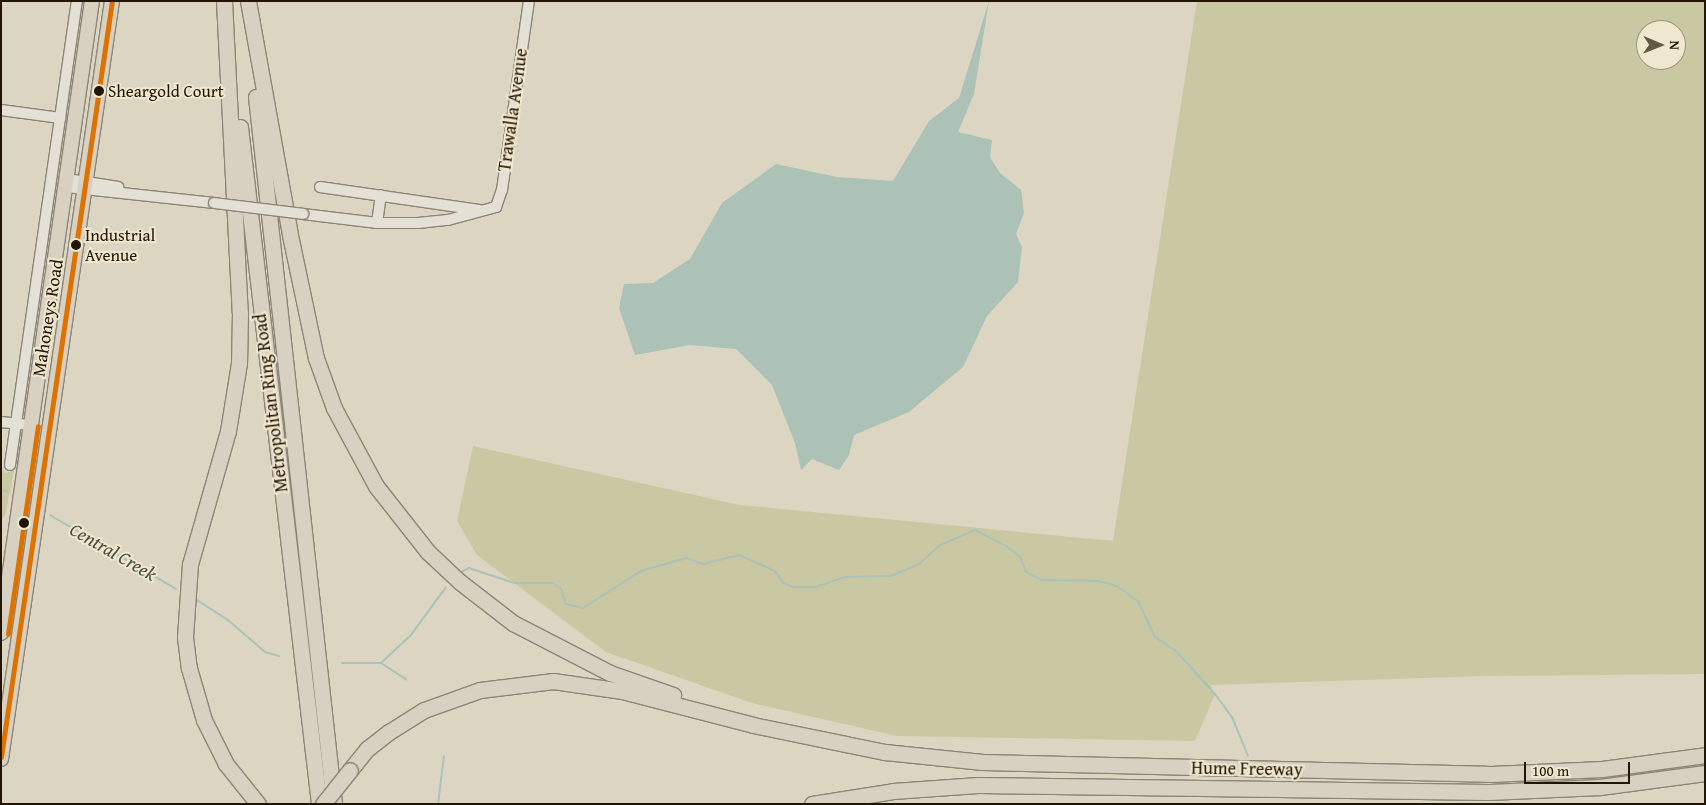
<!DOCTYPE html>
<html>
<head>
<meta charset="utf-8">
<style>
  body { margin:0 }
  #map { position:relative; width:1706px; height:805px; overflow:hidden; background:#dcd5c1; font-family:"Gentium Book Plus",serif }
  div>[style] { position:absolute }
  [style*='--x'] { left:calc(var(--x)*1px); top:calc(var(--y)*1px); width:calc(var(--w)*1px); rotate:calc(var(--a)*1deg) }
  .green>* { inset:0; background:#c9c8a3 }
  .water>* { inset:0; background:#acc2b7 }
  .stream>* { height:2px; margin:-1px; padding:0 1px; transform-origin:1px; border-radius:1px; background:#acc2b7 }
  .roads { filter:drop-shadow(1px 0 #8b8578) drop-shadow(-1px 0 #8b8578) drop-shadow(0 1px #8b8578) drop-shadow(0 -1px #8b8578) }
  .minor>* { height:10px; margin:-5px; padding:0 5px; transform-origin:5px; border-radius:5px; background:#e4e0d6 }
  .major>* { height:14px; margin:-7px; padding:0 7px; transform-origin:7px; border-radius:7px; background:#d8d1c1 }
  .highway>* { height:15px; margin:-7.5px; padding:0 7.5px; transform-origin:7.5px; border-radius:7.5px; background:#d8d1c1 }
  .bridges { filter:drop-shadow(1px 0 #8b8578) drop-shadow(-1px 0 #8b8578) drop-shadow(0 1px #8b8578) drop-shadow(0 -1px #8b8578) }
  .minor-bridge>* { height:10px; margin:-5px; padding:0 5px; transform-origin:5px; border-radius:5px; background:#e4e0d6 }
  .highway-bridge>* { height:15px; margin:-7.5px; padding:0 7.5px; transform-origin:7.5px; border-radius:7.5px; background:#d8d1c1 }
  .bus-1>* { height:5px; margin:-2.5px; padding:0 2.5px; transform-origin:2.5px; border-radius:2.5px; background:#de7201 }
  .bus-2>* { height:5px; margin:-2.5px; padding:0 2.5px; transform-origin:2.5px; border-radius:2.5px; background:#de7201 }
  .dots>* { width:14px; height:14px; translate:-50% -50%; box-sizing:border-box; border:2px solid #f0e7cf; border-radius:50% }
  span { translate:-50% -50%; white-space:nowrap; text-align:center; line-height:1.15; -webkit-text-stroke:4px #f0e7cf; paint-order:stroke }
  .bus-label { font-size:17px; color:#221504 }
  .left { translate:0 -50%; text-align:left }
  .street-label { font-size:18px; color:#221504 }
  .water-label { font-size:19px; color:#4b4f41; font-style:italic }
  .frame { position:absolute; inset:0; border:2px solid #221504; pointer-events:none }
  .north { position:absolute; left:1636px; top:20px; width:50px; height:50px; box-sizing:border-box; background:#f0e7cf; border:1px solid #9e937e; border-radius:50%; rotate:91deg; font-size:14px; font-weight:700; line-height:20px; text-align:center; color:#221504 }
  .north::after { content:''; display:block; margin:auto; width:18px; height:22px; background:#635846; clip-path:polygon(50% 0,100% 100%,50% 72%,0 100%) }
  .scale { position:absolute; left:1524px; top:762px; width:106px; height:22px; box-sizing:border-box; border:2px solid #221504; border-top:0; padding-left:6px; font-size:15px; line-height:18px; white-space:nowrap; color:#221504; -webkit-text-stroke:4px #f0e7cf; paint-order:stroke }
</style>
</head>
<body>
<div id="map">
  <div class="green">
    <i style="clip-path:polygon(evenodd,1197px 1px,1705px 1px,1705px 674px,1485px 676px,1210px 685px,1215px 694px,1195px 741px,897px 736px,752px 703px,606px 652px,477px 555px,457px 521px,473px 446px,740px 505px,1113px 541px,1197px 1px,1646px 30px,1676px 30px,1676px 60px,1646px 60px,1646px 30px)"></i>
    <i style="clip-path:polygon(1px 468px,6px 473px,14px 470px,5px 516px,1px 519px)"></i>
  </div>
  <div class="water">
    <i style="clip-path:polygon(989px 1px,974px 94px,958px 132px,992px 140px,990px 157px,1000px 173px,1021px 190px,1024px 213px,1016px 234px,1022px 247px,1018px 282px,987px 316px,963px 367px,909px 412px,854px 435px,849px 455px,839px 470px,812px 459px,801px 470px,795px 443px,772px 385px,736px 349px,690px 345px,635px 355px,619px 308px,624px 284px,653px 283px,690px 259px,722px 203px,776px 164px,837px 177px,893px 181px,929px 121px,959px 98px)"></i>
  </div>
  <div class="stream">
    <i style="--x:1;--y:490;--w:6;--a:9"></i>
    <i style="--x:50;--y:515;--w:146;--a:30.4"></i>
    <i style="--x:459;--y:573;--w:11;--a:-27"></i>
    <i style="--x:469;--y:568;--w:47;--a:18.4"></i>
    <i style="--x:514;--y:583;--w:39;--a:0"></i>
    <i style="--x:553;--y:583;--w:10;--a:37"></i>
    <i style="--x:561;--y:589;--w:16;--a:72"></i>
    <i style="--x:566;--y:604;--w:17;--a:13"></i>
    <i style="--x:583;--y:608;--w:69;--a:-32.5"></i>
    <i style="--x:641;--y:571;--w:47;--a:-16.1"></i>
    <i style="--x:686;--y:558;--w:18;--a:19"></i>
    <i style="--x:703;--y:564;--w:37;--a:-14"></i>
    <i style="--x:739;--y:555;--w:39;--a:24"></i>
    <i style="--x:775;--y:571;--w:14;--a:56"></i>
    <i style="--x:783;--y:583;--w:11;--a:22"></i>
    <i style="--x:793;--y:587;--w:23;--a:0"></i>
    <i style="--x:816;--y:587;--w:31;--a:-19"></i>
    <i style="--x:845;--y:577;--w:46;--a:-1.2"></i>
    <i style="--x:891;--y:576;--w:30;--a:-23"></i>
    <i style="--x:919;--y:564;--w:28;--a:-42"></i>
    <i style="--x:940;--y:545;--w:38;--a:-23"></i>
    <i style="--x:975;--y:530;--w:35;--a:27"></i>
    <i style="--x:1006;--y:546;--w:18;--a:38"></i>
    <i style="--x:1020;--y:557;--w:16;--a:68"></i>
    <i style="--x:1026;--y:572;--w:17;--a:28"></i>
    <i style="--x:1041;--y:580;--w:58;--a:1"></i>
    <i style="--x:1099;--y:581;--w:19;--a:16"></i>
    <i style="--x:1117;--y:586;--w:26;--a:36"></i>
    <i style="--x:1138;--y:601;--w:40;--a:65"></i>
    <i style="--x:1155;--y:637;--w:27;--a:34"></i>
    <i style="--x:1177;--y:652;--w:57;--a:47.9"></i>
    <i style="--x:1215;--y:694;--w:29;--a:54"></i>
    <i style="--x:1232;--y:717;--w:42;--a:67.7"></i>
    <i style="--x:197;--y:600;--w:37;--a:33"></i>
    <i style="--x:228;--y:620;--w:49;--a:40.9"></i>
    <i style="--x:265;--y:652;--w:15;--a:16"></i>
    <i style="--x:342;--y:663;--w:39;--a:0"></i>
    <i style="--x:381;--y:663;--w:41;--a:-43"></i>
    <i style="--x:411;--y:635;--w:59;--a:-53.9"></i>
    <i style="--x:381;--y:663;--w:30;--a:33"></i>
    <i style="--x:438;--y:804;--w:48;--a:-82.9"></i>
  </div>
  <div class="roads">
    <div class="minor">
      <i style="--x:1;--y:110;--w:60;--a:7.7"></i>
      <i style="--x:67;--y:179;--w:52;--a:8.9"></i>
      <i style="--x:66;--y:187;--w:149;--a:6.2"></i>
      <i style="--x:320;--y:187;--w:161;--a:8.2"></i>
      <i style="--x:303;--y:214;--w:75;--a:6.9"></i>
      <i style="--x:377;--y:223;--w:41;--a:0"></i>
      <i style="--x:418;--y:223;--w:30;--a:-6"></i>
      <i style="--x:448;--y:220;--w:50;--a:-15.2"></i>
      <i style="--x:496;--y:207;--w:18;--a:-71"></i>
      <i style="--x:502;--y:190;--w:191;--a:-81.9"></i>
      <i style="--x:377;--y:223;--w:28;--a:-82"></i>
      <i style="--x:1;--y:422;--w:30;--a:6"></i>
      <i style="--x:10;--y:465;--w:469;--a:-81.8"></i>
    </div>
    <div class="major">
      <i style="--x:1;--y:633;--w:639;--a:-81.81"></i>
      <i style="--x:1;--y:759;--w:766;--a:-81.67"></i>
    </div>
    <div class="highway">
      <i style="--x:224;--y:1;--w:312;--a:87.1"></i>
      <i style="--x:240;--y:313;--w:50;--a:91.1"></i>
      <i style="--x:239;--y:363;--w:69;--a:99.2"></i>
      <i style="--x:228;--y:431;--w:138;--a:105.9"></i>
      <i style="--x:190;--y:564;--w:73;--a:93.9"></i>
      <i style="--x:185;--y:637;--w:31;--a:83"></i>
      <i style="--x:189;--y:668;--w:54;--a:73.9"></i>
      <i style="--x:204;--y:720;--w:49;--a:63.4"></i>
      <i style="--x:226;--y:764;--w:51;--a:51.3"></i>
      <i style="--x:248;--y:1;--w:238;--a:79.8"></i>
      <i style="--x:290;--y:235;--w:126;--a:78.1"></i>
      <i style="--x:316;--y:358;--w:53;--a:70.2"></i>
      <i style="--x:334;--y:408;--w:89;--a:61.7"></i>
      <i style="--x:376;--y:486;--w:84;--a:51.8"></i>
      <i style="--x:428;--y:552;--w:44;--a:43.2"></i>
      <i style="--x:460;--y:582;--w:67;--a:37.7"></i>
      <i style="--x:513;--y:623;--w:109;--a:27.3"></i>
      <i style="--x:610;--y:673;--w:67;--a:19.2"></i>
      <i style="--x:256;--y:97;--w:711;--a:83.7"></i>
      <i style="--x:240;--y:127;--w:682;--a:83.34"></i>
      <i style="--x:350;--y:770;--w:27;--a:-51"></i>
      <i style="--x:367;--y:749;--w:28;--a:-38"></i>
      <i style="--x:389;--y:732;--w:41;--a:-32.2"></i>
      <i style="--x:424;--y:710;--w:59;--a:-19.7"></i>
      <i style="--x:480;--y:690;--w:74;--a:-7"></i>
      <i style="--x:553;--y:681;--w:70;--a:8.2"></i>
      <i style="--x:622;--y:691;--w:135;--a:14.5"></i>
      <i style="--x:753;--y:725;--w:135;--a:11.6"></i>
      <i style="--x:885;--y:752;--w:98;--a:5.9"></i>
      <i style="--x:982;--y:762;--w:509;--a:1.35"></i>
      <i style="--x:1491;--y:774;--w:111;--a:-2.6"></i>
      <i style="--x:1602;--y:769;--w:104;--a:-7.7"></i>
      <i style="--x:812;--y:804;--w:82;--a:-9.1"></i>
      <i style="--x:893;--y:791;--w:85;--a:-4"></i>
      <i style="--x:978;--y:785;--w:511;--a:0.78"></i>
      <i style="--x:1489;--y:792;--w:111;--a:-2.6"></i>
      <i style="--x:1600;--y:787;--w:106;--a:-7.6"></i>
    </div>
  </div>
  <div class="bridges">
    <div class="minor-bridge">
      <i style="--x:214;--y:203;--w:90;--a:7"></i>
    </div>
    <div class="highway-bridge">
      <i style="--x:323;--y:804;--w:43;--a:-51.5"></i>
    </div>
  </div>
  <div class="bus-1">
    <i style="--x:1;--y:757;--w:764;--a:-81.65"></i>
  </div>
  <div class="bus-2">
    <i style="--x:8;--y:634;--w:210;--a:-81.8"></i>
  </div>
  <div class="dots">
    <i style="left:99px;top:91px;background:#221504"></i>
    <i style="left:76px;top:245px;background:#221504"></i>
    <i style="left:24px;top:523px;background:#221504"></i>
  </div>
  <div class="bus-label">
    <span class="left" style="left:108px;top:91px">Sheargold Court</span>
    <span class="left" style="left:85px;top:245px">Industrial<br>Avenue</span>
  </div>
  <div class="street-label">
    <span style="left:513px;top:110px;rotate:-82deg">Trawalla Avenue</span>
    <span style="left:48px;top:318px;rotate:-81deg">Mahoneys Road</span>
    <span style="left:271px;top:403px;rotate:-97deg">Metropolitan Ring Road</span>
    <span style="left:1247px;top:769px;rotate:1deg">Hume Freeway</span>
  </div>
  <div class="water-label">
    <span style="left:113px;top:552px;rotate:30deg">Central Creek</span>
  </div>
  <div class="frame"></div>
  <div class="north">N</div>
  <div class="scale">100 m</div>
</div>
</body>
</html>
